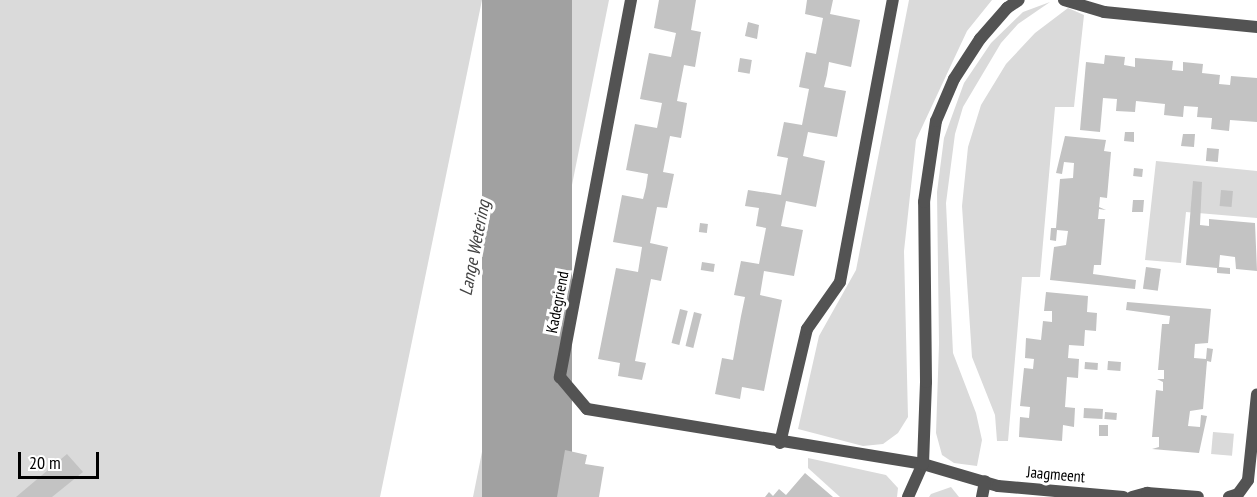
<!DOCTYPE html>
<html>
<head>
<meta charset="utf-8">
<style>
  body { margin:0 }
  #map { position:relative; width:1257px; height:497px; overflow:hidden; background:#fff; font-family:"PT Sans Narrow",sans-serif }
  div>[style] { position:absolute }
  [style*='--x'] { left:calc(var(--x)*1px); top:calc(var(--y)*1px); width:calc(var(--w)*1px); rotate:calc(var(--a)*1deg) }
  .green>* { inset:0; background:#dadada; transform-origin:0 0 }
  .water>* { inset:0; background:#a1a1a1; transform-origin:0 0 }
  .building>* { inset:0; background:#c3c3c3; transform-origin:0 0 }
  .minor>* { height:12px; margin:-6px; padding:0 6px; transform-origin:6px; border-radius:6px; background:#535353 }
  .tertiary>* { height:12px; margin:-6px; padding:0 6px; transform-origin:6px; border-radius:6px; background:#535353 }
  span { translate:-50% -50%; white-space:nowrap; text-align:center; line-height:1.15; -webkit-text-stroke:6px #fff; paint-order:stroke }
  .street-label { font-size:16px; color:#000 }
  .water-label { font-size:18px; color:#424242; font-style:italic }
  .scale { position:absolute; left:18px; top:452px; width:81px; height:27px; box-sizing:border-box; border:3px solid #000; border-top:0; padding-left:8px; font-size:18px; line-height:21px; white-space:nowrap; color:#000; -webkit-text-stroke:4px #fff; paint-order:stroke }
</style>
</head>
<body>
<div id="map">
  <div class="green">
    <i style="clip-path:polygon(0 0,482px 0,380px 497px,0 497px)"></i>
    <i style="clip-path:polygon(572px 0,609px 0,538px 355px,542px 383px,552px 404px,570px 412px,551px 497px,473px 497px)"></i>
    <i style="clip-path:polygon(909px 0,992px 0,967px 31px,916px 140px,904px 251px,908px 417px,898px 433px,883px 444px,863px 446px,798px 429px,819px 336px,856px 270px)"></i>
    <i style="clip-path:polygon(1050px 2px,1018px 24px,1001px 43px,963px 107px,955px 134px,946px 203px,953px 353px,976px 413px,982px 440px,977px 466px,954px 463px,942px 455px,936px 433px,939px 344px,937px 192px,944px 138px,964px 83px,991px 43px,1023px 12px)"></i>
    <i style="clip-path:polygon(1068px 8px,1084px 15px,1074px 107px,1055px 107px,1040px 277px,1022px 277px,1008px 441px,997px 441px,995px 415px,972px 357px,962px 206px,968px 147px,981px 105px,1006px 64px,1035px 33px)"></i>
    <i style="clip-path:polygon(1156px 161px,1257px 171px,1257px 218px,1186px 212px,1181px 263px,1145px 260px)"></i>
    <i style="left:1213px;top:432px;width:21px;height:22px;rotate:5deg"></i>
    <i style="clip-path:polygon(808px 458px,886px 475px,898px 488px,897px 497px,840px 497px,808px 468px)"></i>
    <i style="clip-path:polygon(951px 487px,959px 497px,929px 497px,931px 494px)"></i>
  </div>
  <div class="water">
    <i style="left:482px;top:0;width:90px;height:507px"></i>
  </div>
  <div class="building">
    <i style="clip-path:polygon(659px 0,696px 0,691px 30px,701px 32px,695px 67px,684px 65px,677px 101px,687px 103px,684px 121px,681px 138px,670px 136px,663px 172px,674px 174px,667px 208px,657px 207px,650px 243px,668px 247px,661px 281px,651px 279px,635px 361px,646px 363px,642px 380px,618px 376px,620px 363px,598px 359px,616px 268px,638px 272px,642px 247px,613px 242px,622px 195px,643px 199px,646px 187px,648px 174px,626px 170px,635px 124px,657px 128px,662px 103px,640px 99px,649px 53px,671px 57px,676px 33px,654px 28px)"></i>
    <i style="clip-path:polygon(807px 0,833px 0,830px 14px,860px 20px,851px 67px,829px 62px,827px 75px,824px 87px,846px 91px,837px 137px,808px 132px,803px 156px,825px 161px,816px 207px,786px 201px,781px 226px,803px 230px,794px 276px,764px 271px,760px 295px,782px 300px,764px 391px,742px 387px,740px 399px,715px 394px,722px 358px,733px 360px,741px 316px,745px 297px,734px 295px,741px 261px,759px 264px,766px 228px,756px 226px,759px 208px,745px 206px,748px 190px,781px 195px,788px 158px,777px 156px,784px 122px,802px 125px,809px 89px,799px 87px,806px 52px,816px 54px,823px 18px,805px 14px)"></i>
    <i style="clip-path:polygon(748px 22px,759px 25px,757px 39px,745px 36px)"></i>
    <i style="clip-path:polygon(1105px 55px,1125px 57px,1124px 65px,1135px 67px,1135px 58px,1173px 61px,1172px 70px,1183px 71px,1183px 62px,1203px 64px,1202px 73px,1220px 75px,1219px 84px,1230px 85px,1231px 76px,1257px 78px,1257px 122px,1230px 120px,1229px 131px,1211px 129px,1212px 118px,1197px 117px,1198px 107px,1184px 106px,1183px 117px,1173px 116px,1164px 115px,1165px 104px,1136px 101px,1135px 112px,1116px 111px,1117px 99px,1103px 98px,1100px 132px,1080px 130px,1086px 62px,1104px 64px)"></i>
    <i style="left:740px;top:58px;width:12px;height:14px;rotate:9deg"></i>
    <i style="clip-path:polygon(1125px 132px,1134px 132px,1134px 142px,1124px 141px)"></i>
    <i style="clip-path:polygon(1183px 134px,1195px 134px,1194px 147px,1181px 146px)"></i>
    <i style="clip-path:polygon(1065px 136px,1106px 140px,1104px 151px,1111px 152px,1107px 198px,1100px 197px,1099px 207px,1106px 210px,1099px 209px,1098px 219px,1105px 219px,1101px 265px,1094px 265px,1093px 274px,1136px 280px,1135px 289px,1050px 280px,1054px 247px,1066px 245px,1068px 231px,1057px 230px,1056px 241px,1050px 240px,1051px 228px,1056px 228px,1060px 179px,1073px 178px,1074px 163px,1064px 162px,1062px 174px,1056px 173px)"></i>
    <i style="left:1207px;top:148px;width:12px;height:13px;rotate:5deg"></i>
    <i style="left:1134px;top:168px;width:9px;height:8px;rotate:6deg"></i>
    <i style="clip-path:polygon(1193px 181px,1202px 182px,1200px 225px,1209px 226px,1209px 219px,1255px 223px,1257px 271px,1236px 269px,1235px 257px,1220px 255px,1219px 267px,1230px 268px,1230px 274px,1217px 273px,1217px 268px,1186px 265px)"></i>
    <i style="left:1221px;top:190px;width:12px;height:16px;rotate:5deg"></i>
    <i style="clip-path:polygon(1133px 200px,1144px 200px,1143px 212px,1132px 212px)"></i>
    <i style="left:700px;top:223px;width:8px;height:9px;rotate:7deg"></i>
    <i style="left:702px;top:262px;width:13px;height:8px;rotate:9deg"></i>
    <i style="left:1146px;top:267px;width:15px;height:22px;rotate:8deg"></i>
    <i style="clip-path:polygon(1046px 292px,1088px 296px,1087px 312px,1097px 313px,1096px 331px,1085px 330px,1084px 346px,1069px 345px,1068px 358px,1079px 359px,1078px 378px,1067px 377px,1065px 407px,1075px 408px,1074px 427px,1063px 425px,1062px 441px,1019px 437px,1020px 417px,1029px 418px,1030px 407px,1020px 406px,1024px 368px,1033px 369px,1034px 359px,1025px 358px,1026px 338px,1041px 340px,1043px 321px,1052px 322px,1052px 311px,1044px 311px)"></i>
    <i style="clip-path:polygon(1127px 302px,1211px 309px,1208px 343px,1195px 344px,1194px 358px,1206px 359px,1207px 348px,1213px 349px,1211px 362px,1207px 361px,1203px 409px,1190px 411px,1188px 426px,1200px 427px,1201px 415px,1207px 416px,1199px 453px,1152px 449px,1159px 447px,1159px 437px,1152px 437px,1156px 390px,1163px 391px,1163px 382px,1157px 379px,1164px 379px,1164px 370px,1158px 370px,1162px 324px,1169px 324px,1170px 316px,1126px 310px)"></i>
    <i style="left:680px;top:309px;width:8px;height:35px;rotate:14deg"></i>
    <i style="left:694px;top:312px;width:8px;height:35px;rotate:14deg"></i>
    <i style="left:1108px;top:361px;width:13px;height:9px;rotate:4deg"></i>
    <i style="left:1085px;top:362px;width:13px;height:7px;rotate:4deg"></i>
    <i style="left:1084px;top:408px;width:19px;height:10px;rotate:3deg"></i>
    <i style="left:1105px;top:412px;width:12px;height:7px;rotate:5deg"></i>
    <i style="left:1099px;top:425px;width:9px;height:11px"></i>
    <i style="clip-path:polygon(565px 450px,587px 455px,585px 464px,604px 467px,599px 497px,557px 497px)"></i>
    <i style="clip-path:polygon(67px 454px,83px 472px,52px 497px,16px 497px)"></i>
    <i style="clip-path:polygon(805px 473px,833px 497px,765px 497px,769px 492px,773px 496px,779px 489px,786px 495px)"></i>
  </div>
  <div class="minor">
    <i style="--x:631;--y:0;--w:384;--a:100.7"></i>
    <i style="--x:560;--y:377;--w:42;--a:49.8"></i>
    <i style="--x:587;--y:409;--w:340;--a:9.3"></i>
    <i style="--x:923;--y:464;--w:78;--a:16.3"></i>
    <i style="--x:998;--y:486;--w:126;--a:5"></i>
    <i style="--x:780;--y:443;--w:117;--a:-76.7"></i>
    <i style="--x:807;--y:329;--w:57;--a:-54.9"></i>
    <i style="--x:840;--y:282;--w:287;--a:-79.4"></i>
    <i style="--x:982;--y:497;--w:16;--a:-79"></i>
    <i style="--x:1132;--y:497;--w:16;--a:-15"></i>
    <i style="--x:1147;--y:493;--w:51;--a:4.5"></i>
    <i style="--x:1229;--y:497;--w:9;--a:-18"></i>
    <i style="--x:1238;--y:494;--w:17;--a:-54"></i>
    <i style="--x:1248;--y:480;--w:86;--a:-84"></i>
  </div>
  <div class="tertiary">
    <i style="--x:1064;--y:0;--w:42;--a:16.7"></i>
    <i style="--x:1104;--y:12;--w:154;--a:5.6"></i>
    <i style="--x:908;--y:497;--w:36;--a:-66"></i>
    <i style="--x:923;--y:464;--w:82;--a:-87.9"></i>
    <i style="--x:926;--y:382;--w:180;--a:-90.6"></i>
    <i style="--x:924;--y:202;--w:82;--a:-81.6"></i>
    <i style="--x:936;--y:121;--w:46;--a:-66.8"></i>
    <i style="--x:954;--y:79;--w:48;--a:-57"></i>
    <i style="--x:980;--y:39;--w:41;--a:-48.9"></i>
    <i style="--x:1007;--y:8;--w:14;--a:-34"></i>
  </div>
  <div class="street-label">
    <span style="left:557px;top:302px;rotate:-79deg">Kadegriend</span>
    <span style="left:1056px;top:474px;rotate:5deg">Jaagmeent</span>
  </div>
  <div class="water-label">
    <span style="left:475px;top:248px;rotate:-79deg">Lange Wetering</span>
  </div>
  <div class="scale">20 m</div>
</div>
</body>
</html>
